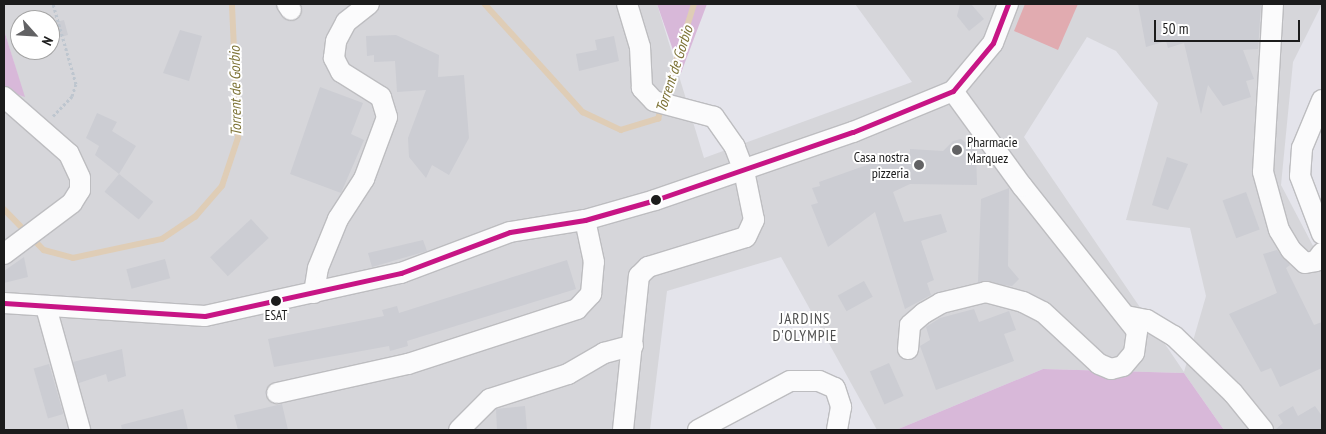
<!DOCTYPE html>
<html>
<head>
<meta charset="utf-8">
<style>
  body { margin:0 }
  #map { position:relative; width:1326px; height:434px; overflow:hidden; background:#e4e4eb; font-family:"PT Sans Narrow",sans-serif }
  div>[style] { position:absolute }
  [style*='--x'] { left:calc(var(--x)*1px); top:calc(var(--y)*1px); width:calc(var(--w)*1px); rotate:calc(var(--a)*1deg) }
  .residential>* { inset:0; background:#d6d6da }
  .forest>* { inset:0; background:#d8b8d9 }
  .pitch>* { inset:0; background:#e1abb0 }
  .stream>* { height:5.5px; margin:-2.75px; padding:0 2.75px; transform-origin:2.75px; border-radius:2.75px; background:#dfcdb6 }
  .building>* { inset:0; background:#cccdd3; transform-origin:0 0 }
  .path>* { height:3px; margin-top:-1.5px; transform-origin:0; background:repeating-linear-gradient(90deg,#bec6cf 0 2.5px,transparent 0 5px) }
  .roads { filter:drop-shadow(1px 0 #bdbdc0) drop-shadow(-1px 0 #bdbdc0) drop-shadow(0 1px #bdbdc0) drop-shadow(0 -1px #bdbdc0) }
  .minor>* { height:20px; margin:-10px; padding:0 10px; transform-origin:10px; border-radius:10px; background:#fbfbfc }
  .bus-1>* { height:5px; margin:-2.5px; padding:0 2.5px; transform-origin:2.5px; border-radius:2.5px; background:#c71585 }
  .dots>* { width:14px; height:14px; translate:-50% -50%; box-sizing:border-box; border:2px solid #fff; border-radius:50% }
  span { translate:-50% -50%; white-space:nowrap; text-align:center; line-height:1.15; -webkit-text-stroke:4px #fff; paint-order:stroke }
  .bus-label { font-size:13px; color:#1c1c1c }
  .poi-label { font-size:14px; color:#1c1c1c }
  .left { translate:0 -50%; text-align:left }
  .right { translate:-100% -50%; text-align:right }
  .water-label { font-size:15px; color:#7e7437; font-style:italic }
  .neighbourhood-label { font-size:15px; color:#4f4f4f; letter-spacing:1px }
  .frame { position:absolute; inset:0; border:5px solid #1c1c1c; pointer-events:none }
  .north { position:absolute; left:10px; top:10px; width:50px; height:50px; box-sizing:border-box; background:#fff; border:1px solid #a4a4a4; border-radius:50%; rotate:116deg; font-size:14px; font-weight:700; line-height:20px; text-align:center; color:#1c1c1c }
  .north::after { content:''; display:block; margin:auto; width:18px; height:22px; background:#626264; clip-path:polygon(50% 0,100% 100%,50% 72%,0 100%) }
  .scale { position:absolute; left:1154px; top:20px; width:146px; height:22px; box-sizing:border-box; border:2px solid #1c1c1c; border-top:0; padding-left:6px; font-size:15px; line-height:18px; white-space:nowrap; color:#1c1c1c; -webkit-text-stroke:4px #fff; paint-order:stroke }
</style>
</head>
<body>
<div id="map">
  <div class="residential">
    <i style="clip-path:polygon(evenodd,4px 4px,657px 4px,704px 158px,912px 82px,855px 4px,1322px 4px,1293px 62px,1281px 185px,1322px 263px,1322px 430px,1224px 430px,1184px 373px,1043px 369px,896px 430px,877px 430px,781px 257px,667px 291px,650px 430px,4px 430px,4px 90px,24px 96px,4px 30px,4px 4px,20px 20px,50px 20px,50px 50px,20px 50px,20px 20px,4px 4px,1087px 37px,1116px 51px,1158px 103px,1126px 220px,1190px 228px,1206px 296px,1184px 372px,1024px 137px,1087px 37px)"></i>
  </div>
  <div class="forest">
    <i style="clip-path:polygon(657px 4px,707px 4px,681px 73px)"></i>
    <i style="clip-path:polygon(4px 30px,25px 97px,4px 90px)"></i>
    <i style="clip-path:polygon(1043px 369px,1184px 373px,1224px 430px,896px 430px)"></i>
  </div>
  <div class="pitch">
    <i style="clip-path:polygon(1025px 4px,1078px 4px,1058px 50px,1014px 31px)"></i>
  </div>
  <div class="stream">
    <i style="--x:485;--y:4;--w:146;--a:47.8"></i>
    <i style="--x:583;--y:112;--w:42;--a:25.3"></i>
    <i style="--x:621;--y:130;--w:39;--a:-17"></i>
    <i style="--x:658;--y:119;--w:121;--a:-72.6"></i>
    <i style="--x:4;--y:209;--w:57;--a:45.7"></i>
    <i style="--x:44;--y:250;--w:30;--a:15"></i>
    <i style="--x:73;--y:258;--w:91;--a:-12.1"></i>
    <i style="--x:162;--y:239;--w:40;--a:-34"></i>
    <i style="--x:195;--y:217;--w:41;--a:-48.9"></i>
    <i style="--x:222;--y:186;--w:51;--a:-71.6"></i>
    <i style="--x:238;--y:138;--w:134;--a:-92.6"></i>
  </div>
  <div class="building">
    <i style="clip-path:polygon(960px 4px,971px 4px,984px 19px,969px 31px,957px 16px)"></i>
    <i style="clip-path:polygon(1138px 4px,1261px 4px,1258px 49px,1243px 50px,1254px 79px,1246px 81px,1251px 97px,1223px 106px,1208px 85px,1201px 114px,1184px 43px,1168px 48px,1166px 41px,1146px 47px)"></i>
    <i style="clip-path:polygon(64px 20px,68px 35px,50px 40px,50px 24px)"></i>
    <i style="clip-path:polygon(180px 30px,202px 36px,189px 81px,163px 73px)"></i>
    <i style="clip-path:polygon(396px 35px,439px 55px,438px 77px,464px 75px,469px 138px,449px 175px,432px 165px,426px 178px,409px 157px,408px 138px,426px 90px,397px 92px,395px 61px,374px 62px,374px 55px,367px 56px,366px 36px)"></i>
    <i style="clip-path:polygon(614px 36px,619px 61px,579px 71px,576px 54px,597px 50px,595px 40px)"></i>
    <i style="clip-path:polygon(320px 87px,363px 103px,351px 134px,364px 140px,341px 193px,290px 174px)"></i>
    <i style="clip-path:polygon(97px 113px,117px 122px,112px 131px,136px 146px,119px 174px,95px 155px,99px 146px,86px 138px)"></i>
    <i style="clip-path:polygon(961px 139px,976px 151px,977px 185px,910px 184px,893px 192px,904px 222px,941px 214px,947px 232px,921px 241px,934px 280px,927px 283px,931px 295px,905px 309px,875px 212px,828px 247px,811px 205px,818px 203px,812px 188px,820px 186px,819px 182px,881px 160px,882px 164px,910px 155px,910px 149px,943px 151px,953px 141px)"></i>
    <i style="clip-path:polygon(1167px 157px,1188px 164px,1168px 210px,1152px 205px)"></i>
    <i style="left:119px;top:174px;width:44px;height:23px;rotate:39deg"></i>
    <i style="clip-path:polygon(1009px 188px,1008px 266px,1019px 279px,1012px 286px,978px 282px,981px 199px)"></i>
    <i style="left:1246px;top:192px;width:40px;height:25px;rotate:70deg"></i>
    <i style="left:251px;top:219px;width:26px;height:56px;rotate:47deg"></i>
    <i style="clip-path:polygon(423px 240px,427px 251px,372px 267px,368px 253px)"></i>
    <i style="clip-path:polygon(1277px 250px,1290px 265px,1286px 268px,1314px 325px,1322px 322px,1322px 368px,1280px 387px,1271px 368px,1261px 372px,1229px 314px,1277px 293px,1263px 254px)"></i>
    <i style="clip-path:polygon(24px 257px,28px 277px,4px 283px,4px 271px)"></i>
    <i style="left:165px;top:259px;width:20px;height:40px;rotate:75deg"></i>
    <i style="clip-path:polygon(567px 260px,576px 289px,407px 341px,408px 346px,390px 351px,389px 346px,274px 367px,268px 339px,384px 316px,382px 310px,397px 306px,399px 313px)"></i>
    <i style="left:864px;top:281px;width:18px;height:30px;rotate:61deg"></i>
    <i style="clip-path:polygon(974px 309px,979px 322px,1009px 311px,1016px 330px,1004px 334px,1014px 361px,936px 390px,920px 346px,930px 340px,926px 327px,940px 318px)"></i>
    <i style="clip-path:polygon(122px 349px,126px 376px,108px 382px,106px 374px,79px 383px,73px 362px)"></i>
    <i style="left:889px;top:363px;width:36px;height:21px;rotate:66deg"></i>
    <i style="left:49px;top:364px;width:52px;height:16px;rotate:74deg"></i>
    <i style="clip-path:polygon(282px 404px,288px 430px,238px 430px,234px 415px)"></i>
    <i style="clip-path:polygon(525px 406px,527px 430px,497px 430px,496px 409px)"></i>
    <i style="clip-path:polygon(1293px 406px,1298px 416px,1315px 406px,1322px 416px,1322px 430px,1275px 430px,1283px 423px,1278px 415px)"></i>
    <i style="clip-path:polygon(183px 409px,188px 430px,122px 430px,121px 425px)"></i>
  </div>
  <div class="path">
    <i style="--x:53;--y:116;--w:28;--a:-46"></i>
    <i style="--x:72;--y:96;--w:13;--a:-72"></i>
    <i style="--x:76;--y:84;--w:83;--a:-106"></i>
  </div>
  <div class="roads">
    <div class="minor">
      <i style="--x:287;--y:4;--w:7;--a:56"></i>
      <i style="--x:1273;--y:4;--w:168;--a:93.4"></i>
      <i style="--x:1263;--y:172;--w:60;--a:74.6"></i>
      <i style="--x:1279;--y:230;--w:23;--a:59"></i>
      <i style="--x:1291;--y:250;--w:19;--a:43"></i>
      <i style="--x:1305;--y:263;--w:11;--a:-10"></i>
      <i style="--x:1316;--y:261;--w:10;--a:-53"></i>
      <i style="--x:4;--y:97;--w:86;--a:41.2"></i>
      <i style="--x:69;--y:154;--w:26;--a:65"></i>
      <i style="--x:80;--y:178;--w:12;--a:90"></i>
      <i style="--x:80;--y:190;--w:15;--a:122"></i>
      <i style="--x:72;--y:203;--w:85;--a:143.1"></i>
      <i style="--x:1322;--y:100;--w:52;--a:112.6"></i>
      <i style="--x:1302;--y:148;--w:28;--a:94"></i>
      <i style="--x:1300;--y:176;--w:62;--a:69.2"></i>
      <i style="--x:314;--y:293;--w:25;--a:-81"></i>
      <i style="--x:318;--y:268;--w:53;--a:-67.8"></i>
      <i style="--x:338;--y:219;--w:48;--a:-57"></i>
      <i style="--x:364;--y:179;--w:66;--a:-69.6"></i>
      <i style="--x:387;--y:117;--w:21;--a:-107"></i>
      <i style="--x:381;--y:97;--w:47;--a:-148"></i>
      <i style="--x:341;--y:72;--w:16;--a:-117"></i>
      <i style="--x:334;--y:58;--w:17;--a:-83"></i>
      <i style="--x:336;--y:41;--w:21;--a:-62"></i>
      <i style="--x:346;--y:22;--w:29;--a:-38"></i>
      <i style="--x:4;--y:303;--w:201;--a:3.7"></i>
      <i style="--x:205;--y:316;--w:201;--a:-12.4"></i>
      <i style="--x:401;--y:273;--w:116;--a:-20.6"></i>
      <i style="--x:510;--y:232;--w:76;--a:-9.1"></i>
      <i style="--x:585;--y:220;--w:73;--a:-15.9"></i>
      <i style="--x:655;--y:200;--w:209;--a:-19"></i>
      <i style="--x:853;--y:132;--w:108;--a:-22.3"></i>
      <i style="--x:953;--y:91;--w:62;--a:-50.2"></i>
      <i style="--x:993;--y:43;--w:42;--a:-69"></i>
      <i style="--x:46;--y:307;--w:128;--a:74.5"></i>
      <i style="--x:1126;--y:316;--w:21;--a:11"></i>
      <i style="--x:1147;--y:320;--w:31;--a:31"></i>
      <i style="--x:1174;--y:336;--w:82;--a:44"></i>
      <i style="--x:1233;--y:393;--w:48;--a:51"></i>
      <i style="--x:908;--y:349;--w:24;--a:-85"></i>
      <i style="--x:910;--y:325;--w:18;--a:-41"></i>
      <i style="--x:924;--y:313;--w:20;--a:-30"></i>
      <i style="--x:941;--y:303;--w:46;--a:-13.7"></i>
      <i style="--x:986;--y:292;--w:38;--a:15"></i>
      <i style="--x:1023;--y:302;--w:22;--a:27"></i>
      <i style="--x:1043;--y:312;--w:76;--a:42.9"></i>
      <i style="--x:1099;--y:364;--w:13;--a:23"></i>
      <i style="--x:1111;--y:369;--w:12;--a:-14"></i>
      <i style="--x:1123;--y:366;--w:17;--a:-50"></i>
      <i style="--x:1134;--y:353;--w:22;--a:-82"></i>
      <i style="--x:1137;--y:331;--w:185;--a:-128.4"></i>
      <i style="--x:1022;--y:186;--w:117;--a:-126"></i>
      <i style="--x:277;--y:393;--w:134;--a:-12.5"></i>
      <i style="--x:408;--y:364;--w:178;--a:-18"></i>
      <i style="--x:577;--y:309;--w:21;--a:-47"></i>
      <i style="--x:591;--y:294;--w:32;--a:-85"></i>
      <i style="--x:594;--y:262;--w:43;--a:-102.1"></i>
      <i style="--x:459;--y:430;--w:44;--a:-45"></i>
      <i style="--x:490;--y:399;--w:82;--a:-17.8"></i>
      <i style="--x:568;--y:374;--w:42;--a:-30.3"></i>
      <i style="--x:604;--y:353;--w:30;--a:-15"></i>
      <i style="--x:623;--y:430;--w:155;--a:-84.1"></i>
      <i style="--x:639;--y:276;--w:13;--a:-45"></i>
      <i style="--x:648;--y:267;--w:102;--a:-17"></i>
      <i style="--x:746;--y:237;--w:19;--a:-65"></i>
      <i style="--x:754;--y:220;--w:50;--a:-101.5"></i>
      <i style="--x:744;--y:171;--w:26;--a:-111"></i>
      <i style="--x:735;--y:147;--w:37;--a:-125"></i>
      <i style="--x:714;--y:117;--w:62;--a:-165.1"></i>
      <i style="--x:654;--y:101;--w:18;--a:-133"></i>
      <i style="--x:642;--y:88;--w:41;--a:-92.8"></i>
      <i style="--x:640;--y:47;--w:45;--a:-106.8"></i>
      <i style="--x:698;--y:430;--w:104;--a:-28"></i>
      <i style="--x:790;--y:381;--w:29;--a:0"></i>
      <i style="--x:819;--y:381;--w:17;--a:24"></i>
      <i style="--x:835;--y:388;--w:20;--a:72"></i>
      <i style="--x:841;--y:407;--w:23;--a:100"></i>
    </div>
  </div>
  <div class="bus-1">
    <i style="--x:4;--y:303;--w:201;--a:3.7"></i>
    <i style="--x:205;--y:316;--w:201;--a:-12.4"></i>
    <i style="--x:401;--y:273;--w:116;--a:-20.6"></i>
    <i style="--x:510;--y:232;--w:76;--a:-9.1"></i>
    <i style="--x:585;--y:220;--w:73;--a:-15.9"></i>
    <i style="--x:655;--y:200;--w:209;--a:-19"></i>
    <i style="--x:853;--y:132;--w:108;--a:-22.3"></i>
    <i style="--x:953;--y:91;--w:62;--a:-50.2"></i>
    <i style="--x:993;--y:43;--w:42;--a:-69"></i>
  </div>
  <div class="dots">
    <i style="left:957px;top:150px;background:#626264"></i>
    <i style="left:919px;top:165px;background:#626264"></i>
    <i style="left:656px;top:200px;background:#1c1c1c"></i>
    <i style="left:276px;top:301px;background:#1c1c1c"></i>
  </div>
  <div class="bus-label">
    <span style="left:276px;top:316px">ESAT</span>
  </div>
  <div class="poi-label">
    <span class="left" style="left:967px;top:150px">Pharmacie<br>Marquez</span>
    <span class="right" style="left:909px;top:165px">Casa nostra<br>pizzeria</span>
  </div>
  <div class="water-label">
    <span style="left:674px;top:69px;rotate:-72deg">Torrent de Gorbio</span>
    <span style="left:235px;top:91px;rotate:-91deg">Torrent de Gorbio</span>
  </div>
  <div class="neighbourhood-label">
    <span style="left:805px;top:327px">JARDINS<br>D'OLYMPIE</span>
  </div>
  <div class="frame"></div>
  <div class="north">N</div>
  <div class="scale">50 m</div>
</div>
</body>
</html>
